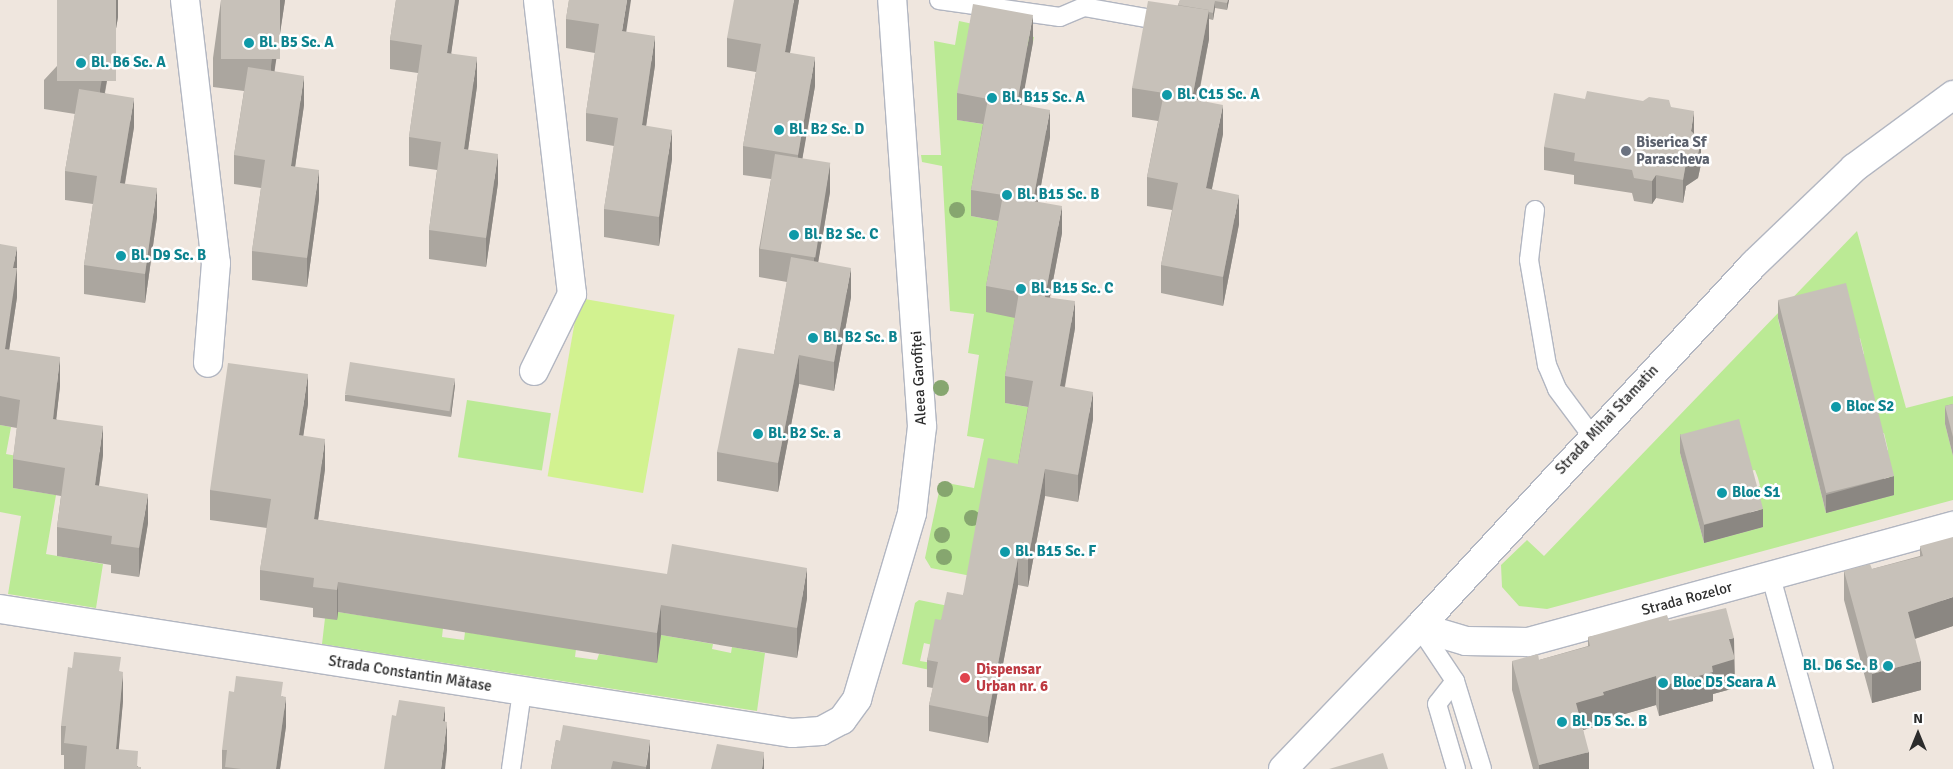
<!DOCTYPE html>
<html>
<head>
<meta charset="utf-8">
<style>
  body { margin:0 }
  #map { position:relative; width:1953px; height:769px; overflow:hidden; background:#efe6de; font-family:Signika,sans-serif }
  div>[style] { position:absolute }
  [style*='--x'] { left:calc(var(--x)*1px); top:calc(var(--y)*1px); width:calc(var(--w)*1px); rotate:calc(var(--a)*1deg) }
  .green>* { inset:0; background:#bbea95; transform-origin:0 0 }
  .pitch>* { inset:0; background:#d2f290; transform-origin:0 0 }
  .roads { filter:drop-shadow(1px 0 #b2b6c1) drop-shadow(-1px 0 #b2b6c1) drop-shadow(0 1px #b2b6c1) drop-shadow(0 -1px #b2b6c1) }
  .lane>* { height:18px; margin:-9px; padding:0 9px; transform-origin:9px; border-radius:9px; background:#fff }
  .street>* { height:28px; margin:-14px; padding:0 14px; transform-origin:14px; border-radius:14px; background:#fff }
  .trees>* { width:16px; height:16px; margin:-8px; border-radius:50%; background:#86a66f }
  .wall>* { inset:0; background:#aba69f }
  .shaded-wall>* { inset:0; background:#8b8782 }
  .building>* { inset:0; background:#c7c1b9; transform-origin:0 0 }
  .dots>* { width:14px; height:14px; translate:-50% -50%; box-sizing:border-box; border:2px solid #fff; border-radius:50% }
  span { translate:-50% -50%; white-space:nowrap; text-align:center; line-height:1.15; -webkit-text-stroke:5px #fff; paint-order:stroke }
  .culture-label { font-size:15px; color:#0d838f; font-weight:700 }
  .left { translate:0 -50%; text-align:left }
  .right { translate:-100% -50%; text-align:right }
  .worship-label { font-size:15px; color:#5b616d; font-weight:700 }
  .street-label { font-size:15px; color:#2c2c2c }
  .health-label { font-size:15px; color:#be3a42; font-weight:700 }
  .north { position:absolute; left:1893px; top:709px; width:50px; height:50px; -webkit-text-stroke:4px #fff; paint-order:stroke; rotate:0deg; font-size:14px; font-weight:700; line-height:20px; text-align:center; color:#2c2c2c }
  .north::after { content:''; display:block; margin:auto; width:18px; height:22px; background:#2c2c2c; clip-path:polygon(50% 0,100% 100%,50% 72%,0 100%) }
</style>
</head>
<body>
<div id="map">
  <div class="green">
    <div style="clip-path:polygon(959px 21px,1034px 37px,1033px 42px,958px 120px,988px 125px,971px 216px,1003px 222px,1019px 318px,1005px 403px,1033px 408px,1018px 491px,971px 576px,931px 568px,925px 558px,941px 482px,974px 488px,984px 439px,967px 436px,979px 355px,968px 353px,974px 314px,950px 311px,942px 166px,922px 162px,921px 155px,941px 155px,934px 41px,955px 45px)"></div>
    <div style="clip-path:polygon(evenodd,1857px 231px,1906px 408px,1953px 396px,1953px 422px,1945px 424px,1953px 456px,1953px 500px,1547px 609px,1519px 606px,1502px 587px,1501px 565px,1527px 540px,1544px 556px,1857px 231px,1846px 301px,1856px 339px,1860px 338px,1864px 354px,1859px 356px,1879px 434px,1884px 433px,1888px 450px,1883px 452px,1893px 495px,1826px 513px,1778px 319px,1846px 301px,1857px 231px,1739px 437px,1748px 471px,1755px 470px,1758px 478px,1760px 486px,1753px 488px,1763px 527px,1704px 543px,1680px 453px,1739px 437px)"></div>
    <div style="left:467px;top:400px;width:85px;height:58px;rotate:9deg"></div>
    <div style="clip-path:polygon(0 425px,11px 427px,6px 454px,17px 456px,13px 488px,56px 495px,46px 554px,103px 564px,96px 608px,8px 594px,21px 516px,0 512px)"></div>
    <div style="clip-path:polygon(919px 600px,968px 610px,941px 647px,924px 643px,920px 661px,932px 663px,930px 670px,902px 664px,915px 603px)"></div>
    <div style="clip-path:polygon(338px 612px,443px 628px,442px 637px,464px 640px,465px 632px,576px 649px,575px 657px,597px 660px,599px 654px,657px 662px,661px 635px,713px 644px,712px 649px,731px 653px,732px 647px,765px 653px,757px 711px,322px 644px,325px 618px)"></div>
  </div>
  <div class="pitch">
    <div style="left:579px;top:298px;width:97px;height:181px;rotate:10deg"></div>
  </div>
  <div class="roads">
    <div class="lane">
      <div style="--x:939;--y:0;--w:122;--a:8"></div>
      <div style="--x:1060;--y:17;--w:26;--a:-23"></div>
      <div style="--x:1084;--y:7;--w:85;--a:10.1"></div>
      <div style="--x:1535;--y:210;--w:50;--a:96.8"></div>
      <div style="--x:1529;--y:260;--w:107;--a:80.3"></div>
      <div style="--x:1547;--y:365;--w:26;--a:67"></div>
      <div style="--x:1557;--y:389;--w:59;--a:53.3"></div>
      <div style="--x:1771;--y:577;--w:199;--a:74.6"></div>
      <div style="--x:1419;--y:627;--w:65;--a:56.3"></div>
      <div style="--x:1455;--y:681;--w:92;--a:72.9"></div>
      <div style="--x:1455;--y:681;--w:29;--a:128"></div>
      <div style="--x:1437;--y:704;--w:68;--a:73.7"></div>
      <div style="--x:511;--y:769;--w:78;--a:-81.9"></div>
    </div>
    <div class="street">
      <div style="--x:185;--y:0;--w:265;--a:83.3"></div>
      <div style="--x:216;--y:263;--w:100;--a:94.6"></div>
      <div style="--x:534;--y:371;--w:86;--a:-63.7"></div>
      <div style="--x:572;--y:294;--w:296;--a:-96.6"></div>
      <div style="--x:0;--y:609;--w:802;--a:8.9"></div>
      <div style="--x:792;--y:733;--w:29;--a:-4"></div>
      <div style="--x:821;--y:731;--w:24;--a:-28"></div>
      <div style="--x:842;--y:720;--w:26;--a:-54"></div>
      <div style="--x:857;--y:699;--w:194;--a:-73.5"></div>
      <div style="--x:912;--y:513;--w:88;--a:-83.4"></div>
      <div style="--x:922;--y:426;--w:427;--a:-94"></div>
      <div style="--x:1419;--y:627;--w:49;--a:16.6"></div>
      <div style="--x:1466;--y:641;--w:62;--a:0.9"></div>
      <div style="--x:1528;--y:642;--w:441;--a:-15.3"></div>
      <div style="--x:1283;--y:769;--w:197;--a:-46.2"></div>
      <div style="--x:1419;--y:627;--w:494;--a:-47.3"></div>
      <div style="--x:1754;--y:264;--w:139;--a:-43.8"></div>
      <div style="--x:1854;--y:168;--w:123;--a:-36.4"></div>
    </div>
  </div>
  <div class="trees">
    <div style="left:957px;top:210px"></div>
    <div style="left:941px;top:388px"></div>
    <div style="left:945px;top:489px"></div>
    <div style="left:972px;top:518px"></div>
    <div style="left:942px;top:535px"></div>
    <div style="left:944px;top:557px"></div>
  </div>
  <div class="wall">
    <div style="clip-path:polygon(118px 0,118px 17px,105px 93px,134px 127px,125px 184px,157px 217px,145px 303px,84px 294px,84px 265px,93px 204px,65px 200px,65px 171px,75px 114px,44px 109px,44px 80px)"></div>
    <div style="clip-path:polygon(221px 0,285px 0,274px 71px,304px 105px,295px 167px,319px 199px,307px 287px,252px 280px,252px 251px,261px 188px,234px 184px,234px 155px,244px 91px,213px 87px,213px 58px)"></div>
    <div style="clip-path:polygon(396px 0,459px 0,451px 53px,477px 86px,468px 150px,498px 183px,486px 267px,429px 259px,429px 230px,437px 170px,409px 166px,409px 137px,418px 73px,390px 69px,390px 40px)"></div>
    <div style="clip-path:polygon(569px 0,626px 32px,655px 65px,646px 126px,672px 159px,659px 246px,604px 237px,604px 209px,614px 146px,586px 141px,586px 113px,595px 53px,566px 48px,566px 19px)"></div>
    <div style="clip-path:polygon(799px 0,790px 53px,815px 86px,802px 159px,830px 192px,818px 262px,851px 297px,834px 391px,799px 384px,778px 492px,717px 481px,717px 452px,774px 354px,787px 282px,759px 277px,759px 249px,771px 179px,743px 175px,743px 146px,756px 72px,727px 67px,727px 38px)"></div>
    <div style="clip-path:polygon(1180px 0,1229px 0,1227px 10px,1215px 8px,1213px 20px,1209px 19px,1209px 39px,1198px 100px,1223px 134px,1212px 189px,1239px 224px,1223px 306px,1161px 293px,1161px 265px,1172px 210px,1147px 206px,1147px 177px,1158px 121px,1132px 117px,1132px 88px,1178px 5px)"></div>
    <div style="clip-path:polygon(1033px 42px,1021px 105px,1050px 137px,1038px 202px,1062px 233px,1050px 297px,1075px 328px,1065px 387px,1093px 419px,1078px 502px,1045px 496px,1028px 587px,1018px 585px,988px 743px,929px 731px,929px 705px,933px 688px,927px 687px,927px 660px,941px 620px,963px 595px,1018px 464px,1028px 407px,1005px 403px,1005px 376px,1015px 318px,986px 312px,986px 286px,998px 221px,971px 216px,971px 190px,983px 124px,957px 120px,957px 93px)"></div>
    <div style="clip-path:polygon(1585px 99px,1671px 107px,1694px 134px,1701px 164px,1698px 178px,1686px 186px,1683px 203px,1656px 198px,1652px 204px,1634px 201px,1632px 193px,1574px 184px,1574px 175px,1544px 170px,1544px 147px)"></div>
    <div style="clip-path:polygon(0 244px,17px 268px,17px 297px,9px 350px,60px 386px,56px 419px,103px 455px,99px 486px,148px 523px,139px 577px,111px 573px,111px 565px,57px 556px,57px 527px,61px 496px,13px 488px,13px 459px,17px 428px,0 425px)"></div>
    <div style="clip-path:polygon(1778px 300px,1894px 495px,1826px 513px,1778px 318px)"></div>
    <div style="clip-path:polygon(455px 385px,451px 417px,345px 401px,345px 395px)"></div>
    <div style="clip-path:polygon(308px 404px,303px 436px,325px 469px,318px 520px,807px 598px,797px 658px,661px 635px,657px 663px,338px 612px,337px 620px,313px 617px,313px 608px,260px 600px,260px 570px,267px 528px,210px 520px,210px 490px)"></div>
    <div style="clip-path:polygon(1953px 404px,1953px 456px,1945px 424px,1945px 406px)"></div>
    <div style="clip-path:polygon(1680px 434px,1763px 527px,1704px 543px,1680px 453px)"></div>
    <div style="clip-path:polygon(1920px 546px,1953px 626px,1915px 639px,1921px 690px,1872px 703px,1844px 600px,1844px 571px,1872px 569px,1920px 556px)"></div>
    <div style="clip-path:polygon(1669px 621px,1734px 657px,1735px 688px,1713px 694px,1713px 701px,1659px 716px,1656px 705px,1604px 720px,1604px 724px,1583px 730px,1589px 769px,1533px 769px,1512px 690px,1512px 661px,1539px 660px,1588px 646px,1588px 637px)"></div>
    <div style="clip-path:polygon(121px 672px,123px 701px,118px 750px,141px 769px,64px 769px,64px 755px,61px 755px,61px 726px)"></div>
    <div style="clip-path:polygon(283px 696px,286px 726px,280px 769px,222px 769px,222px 750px)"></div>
    <div style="clip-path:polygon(556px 740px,650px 766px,650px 769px,551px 769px)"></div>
  </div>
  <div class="shaded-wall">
    <div style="clip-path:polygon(116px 0,118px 0,118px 17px,100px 119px,100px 90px)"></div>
    <div style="clip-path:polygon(280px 0,285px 0,271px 95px,271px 66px)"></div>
    <div style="clip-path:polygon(455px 0,459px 0,447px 82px,447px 53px)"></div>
    <div style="clip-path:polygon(627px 0,631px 0,622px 60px,622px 31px)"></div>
    <div style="clip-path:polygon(794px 0,799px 0,785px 81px,785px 52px)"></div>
    <div style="clip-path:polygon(1228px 0,1229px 0,1227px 10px,1227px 3px)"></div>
    <div style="clip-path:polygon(1215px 1px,1215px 8px,1213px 20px,1213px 13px)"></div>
    <div style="clip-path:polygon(1209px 10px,1209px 39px,1192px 128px,1192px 99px)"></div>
    <div style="clip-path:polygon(1033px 15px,1033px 42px,1017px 131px,1017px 104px)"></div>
    <div style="clip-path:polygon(655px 36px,655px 65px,642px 154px,642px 125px)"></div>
    <div style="clip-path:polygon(477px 57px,477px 86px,464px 178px,464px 149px)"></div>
    <div style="clip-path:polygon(815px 57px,815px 86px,798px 184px,798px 155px)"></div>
    <div style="clip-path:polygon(304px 76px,304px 105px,291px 195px,291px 166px)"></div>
    <div style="clip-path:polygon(134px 98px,134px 127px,120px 212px,120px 183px)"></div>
    <div style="clip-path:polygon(1223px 105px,1223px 134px,1206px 217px,1206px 188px)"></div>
    <div style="clip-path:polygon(1050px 110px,1050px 137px,1033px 228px,1033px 201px)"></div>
    <div style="clip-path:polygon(1694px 111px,1694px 134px,1691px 131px)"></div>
    <div style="clip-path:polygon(672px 130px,672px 159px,659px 246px,659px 217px)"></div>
    <div style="clip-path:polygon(1701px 141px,1701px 164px,1698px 178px,1686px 186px,1683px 203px,1683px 180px,1686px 163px)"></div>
    <div style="clip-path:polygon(498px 154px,498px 183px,486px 267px,486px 238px)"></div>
    <div style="clip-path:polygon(830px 163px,830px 192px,814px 287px,814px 258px)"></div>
    <div style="clip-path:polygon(319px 170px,319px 199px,307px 287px,307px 258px)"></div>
    <div style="clip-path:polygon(1656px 175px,1656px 198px,1652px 204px,1652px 181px)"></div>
    <div style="clip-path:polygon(157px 188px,157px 217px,145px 303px,145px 274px)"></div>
    <div style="clip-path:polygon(1239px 195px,1239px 224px,1223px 306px,1223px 277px)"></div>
    <div style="clip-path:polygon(1062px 206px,1062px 233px,1045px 323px,1045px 297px)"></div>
    <div style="clip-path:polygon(17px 247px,17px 297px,5px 378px,5px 349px,13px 268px)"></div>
    <div style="clip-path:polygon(851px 268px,851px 297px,834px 391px,834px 362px)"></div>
    <div style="clip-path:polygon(1075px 301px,1075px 328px,1060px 412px,1060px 386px)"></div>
    <div style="clip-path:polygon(799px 355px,799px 384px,778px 492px,778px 463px)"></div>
    <div style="clip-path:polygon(60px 357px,60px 386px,53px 448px,53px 419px)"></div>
    <div style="clip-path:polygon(308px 374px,308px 404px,299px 465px,299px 435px)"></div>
    <div style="clip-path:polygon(455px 378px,455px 385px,451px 417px,451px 410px)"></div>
    <div style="clip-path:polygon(1093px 392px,1093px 419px,1078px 502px,1078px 475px)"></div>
    <div style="clip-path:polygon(103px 426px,103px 455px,95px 514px,95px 485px)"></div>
    <div style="clip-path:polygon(325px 439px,325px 469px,314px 549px,314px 519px)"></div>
    <div style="clip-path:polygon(1045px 469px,1045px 496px,1028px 587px,1028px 560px)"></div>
    <div style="clip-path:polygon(1894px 476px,1894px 495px,1826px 513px,1826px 495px)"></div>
    <div style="clip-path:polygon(148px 494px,148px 523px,139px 577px,139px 548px)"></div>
    <div style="clip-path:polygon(1763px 509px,1763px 527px,1704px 543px,1704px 525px)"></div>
    <div style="clip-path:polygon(1018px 558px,1018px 585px,988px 743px,988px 717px)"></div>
    <div style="clip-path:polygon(807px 568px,807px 598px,797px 658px,797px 628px)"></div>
    <div style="clip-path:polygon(338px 582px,338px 612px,337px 620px,337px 590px)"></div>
    <div style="clip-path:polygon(1953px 597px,1953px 626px,1908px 641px,1908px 612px)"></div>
    <div style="clip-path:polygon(661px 605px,661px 635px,657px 663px,657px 633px)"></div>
    <div style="clip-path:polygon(1734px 638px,1735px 688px,1713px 694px,1713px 701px,1659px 716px,1659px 687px,1712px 666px,1729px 639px)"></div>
    <div style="clip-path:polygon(1921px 661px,1921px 690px,1872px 703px,1872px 674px)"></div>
    <div style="clip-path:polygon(123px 672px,123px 701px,117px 769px,116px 749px)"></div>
    <div style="clip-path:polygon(1656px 676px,1656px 705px,1604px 720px,1604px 724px,1576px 732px,1576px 703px,1603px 692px)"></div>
    <div style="clip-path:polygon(286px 697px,286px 726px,280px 769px,276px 769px)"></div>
    <div style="clip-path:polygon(445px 707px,445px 736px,443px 721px)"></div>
    <div style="clip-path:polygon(447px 722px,447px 750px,445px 769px,441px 769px)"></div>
    <div style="clip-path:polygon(650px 740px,650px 769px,646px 769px)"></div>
    <div style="clip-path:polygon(764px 752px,764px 769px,762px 769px)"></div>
    <div style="clip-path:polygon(1589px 752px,1589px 769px,1539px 769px,1539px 765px)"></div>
  </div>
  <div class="building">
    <div style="left:57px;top:0;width:59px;height:81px"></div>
    <div style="left:221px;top:0;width:59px;height:59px"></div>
    <div style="clip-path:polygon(396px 0,455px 0,447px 53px,477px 57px,464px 149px,498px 154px,486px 238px,429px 230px,441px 142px,409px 137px,422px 45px,390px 40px)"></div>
    <div style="clip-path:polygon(569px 0,627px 0,622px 31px,655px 36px,642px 125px,672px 130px,659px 217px,604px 209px,618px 118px,586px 113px,599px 24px,566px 19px)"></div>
    <div style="clip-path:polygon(734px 0,794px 0,785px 52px,815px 57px,798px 155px,743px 146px,761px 44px,727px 38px)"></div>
    <div style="clip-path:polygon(1180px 0,1228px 0,1227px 3px,1215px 1px,1213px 13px,1209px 12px,1209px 10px,1178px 5px)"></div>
    <div style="clip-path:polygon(1148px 1px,1209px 10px,1192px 99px,1223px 105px,1206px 188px,1239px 195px,1223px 277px,1161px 265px,1178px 183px,1147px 177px,1164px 93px,1132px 88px)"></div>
    <div style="clip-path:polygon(973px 4px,1033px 15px,1017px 104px,1050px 110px,1033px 201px,1062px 206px,1045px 297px,1075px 301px,1060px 386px,1093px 392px,1078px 475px,1045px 469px,1028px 560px,1018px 558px,988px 717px,929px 705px,938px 662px,927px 660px,935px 619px,941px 620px,947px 592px,963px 595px,988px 458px,1018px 464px,1033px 381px,1005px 376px,1019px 292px,986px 286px,1003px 195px,971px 190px,988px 99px,957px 93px)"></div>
    <div style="clip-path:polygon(248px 67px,304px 76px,291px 166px,319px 170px,307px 258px,252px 251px,265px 160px,234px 155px)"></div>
    <div style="clip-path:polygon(79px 89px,134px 98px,120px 183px,157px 188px,145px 274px,84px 265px,97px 176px,65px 171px)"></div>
    <div style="clip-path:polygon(1587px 91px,1643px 101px,1649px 97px,1669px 100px,1671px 107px,1694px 111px,1691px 131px,1701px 141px,1698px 155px,1686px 163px,1683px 180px,1656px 175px,1652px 181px,1634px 178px,1632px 170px,1574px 161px,1575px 153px,1544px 147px,1554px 93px,1585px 99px)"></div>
    <div style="left:775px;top:154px;width:56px;height:96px;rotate:9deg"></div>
    <div style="clip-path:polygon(0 244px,17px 247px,13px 268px,17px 268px,5px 349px,60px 357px,53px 419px,103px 426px,95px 485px,148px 494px,139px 548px,111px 544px,112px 536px,57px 527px,65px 468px,13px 459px,20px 400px,0 396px)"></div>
    <div style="clip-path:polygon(791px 257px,851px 268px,834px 362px,799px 355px,778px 463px,717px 452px,738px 348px,774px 354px)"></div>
    <div style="left:1846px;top:283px;width:199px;height:70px;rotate:76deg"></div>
    <div style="left:350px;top:362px;width:106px;height:33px;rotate:9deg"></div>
    <div style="clip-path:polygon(228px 363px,308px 374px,299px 435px,325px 439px,314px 519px,667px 574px,672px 544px,807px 568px,797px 628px,661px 605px,657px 633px,338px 582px,337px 590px,313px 587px,314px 578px,260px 570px,271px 499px,210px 490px)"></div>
    <div style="clip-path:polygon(1953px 404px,1953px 437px,1945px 406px)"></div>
    <div style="left:1739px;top:419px;width:93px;height:61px;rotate:75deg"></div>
    <div style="clip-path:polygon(1953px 537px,1953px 597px,1908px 612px,1921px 661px,1872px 674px,1844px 571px,1870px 564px,1872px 569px,1923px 556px,1920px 546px)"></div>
    <div style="clip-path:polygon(1726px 608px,1734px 638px,1729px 639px,1735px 659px,1712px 666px,1713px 672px,1659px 687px,1656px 676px,1603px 692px,1604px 695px,1576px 703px,1589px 752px,1539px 765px,1512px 661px,1538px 654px,1539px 660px,1590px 646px,1588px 637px,1667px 615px,1669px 621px)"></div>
    <div style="clip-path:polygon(74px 652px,121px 657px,119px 671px,123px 672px,116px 749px,138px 751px,137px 767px,141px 767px,141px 769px,85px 769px,87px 746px,64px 743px,66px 726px,61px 726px,68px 667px,72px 668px)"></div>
    <div style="clip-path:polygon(236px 676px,283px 682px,281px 696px,286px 697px,276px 769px,241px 769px,225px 767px,227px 750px,222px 750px,229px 691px,234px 692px)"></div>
    <div style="clip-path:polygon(399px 700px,445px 707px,443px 721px,447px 722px,441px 769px,384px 769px,392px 715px,396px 716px)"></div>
    <div style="clip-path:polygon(563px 725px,650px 740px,646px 767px,613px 761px,611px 769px,551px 769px,556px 740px,560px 741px)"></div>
    <div style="clip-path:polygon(717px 744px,764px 752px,762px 769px,711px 769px)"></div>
    <div style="clip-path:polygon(1383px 753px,1388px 769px,1329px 769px)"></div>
  </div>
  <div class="dots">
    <div style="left:249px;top:43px;background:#0f9aa8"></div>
    <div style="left:81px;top:63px;background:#0f9aa8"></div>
    <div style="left:1167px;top:95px;background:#0f9aa8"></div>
    <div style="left:992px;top:98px;background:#0f9aa8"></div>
    <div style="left:779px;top:130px;background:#0f9aa8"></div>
    <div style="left:1626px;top:151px;background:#6b7280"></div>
    <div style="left:1007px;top:195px;background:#0f9aa8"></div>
    <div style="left:794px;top:235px;background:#0f9aa8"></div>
    <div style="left:121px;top:256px;background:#0f9aa8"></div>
    <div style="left:1021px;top:289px;background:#0f9aa8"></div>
    <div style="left:813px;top:338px;background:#0f9aa8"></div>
    <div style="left:1836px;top:407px;background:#0f9aa8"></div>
    <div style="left:758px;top:434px;background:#0f9aa8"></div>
    <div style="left:1722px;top:493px;background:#0f9aa8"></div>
    <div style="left:1005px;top:552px;background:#0f9aa8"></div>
    <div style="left:1888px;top:666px;background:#0f9aa8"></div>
    <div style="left:965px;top:678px;background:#e0444e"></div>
    <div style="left:1663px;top:683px;background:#0f9aa8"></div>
    <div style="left:1562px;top:722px;background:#0f9aa8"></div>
  </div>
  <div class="culture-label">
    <span class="left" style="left:259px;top:43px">Bl. B5 Sc. A</span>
    <span class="left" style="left:91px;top:63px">Bl. B6 Sc. A</span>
    <span class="left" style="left:1177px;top:95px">Bl. C15 Sc. A</span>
    <span class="left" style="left:1002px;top:98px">Bl. B15 Sc. A</span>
    <span class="left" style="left:789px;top:130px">Bl. B2 Sc. D</span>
    <span class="left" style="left:1017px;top:195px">Bl. B15 Sc. B</span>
    <span class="left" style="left:804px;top:235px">Bl. B2 Sc. C</span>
    <span class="left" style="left:131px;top:256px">Bl. D9 Sc. B</span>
    <span class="left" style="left:1031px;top:289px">Bl. B15 Sc. C</span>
    <span class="left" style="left:823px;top:338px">Bl. B2 Sc. B</span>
    <span class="left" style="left:1846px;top:407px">Bloc S2</span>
    <span class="left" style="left:768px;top:434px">Bl. B2 Sc. a</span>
    <span class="left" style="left:1732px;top:493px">Bloc S1</span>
    <span class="left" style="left:1015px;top:552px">Bl. B15 Sc. F</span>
    <span class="right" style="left:1878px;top:666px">Bl. D6 Sc. B</span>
    <span class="left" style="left:1673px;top:683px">Bloc D5 Scara A</span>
    <span class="left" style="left:1572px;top:722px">Bl. D5 Sc. B</span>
  </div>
  <div class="worship-label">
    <span class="left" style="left:1636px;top:151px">Biserica Sf<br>Parascheva</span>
  </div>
  <div class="street-label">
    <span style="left:919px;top:378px;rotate:-93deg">Aleea Garofiței</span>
    <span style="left:1607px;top:420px;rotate:-47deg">Strada Mihai Stamatin</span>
    <span style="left:1687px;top:599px;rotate:-15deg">Strada Rozelor</span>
    <span style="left:410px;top:674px;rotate:9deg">Strada Constantin Mătase</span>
  </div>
  <div class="health-label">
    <span class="left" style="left:976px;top:678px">Dispensar<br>Urban nr. 6</span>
  </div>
  <div class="north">N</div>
</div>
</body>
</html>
